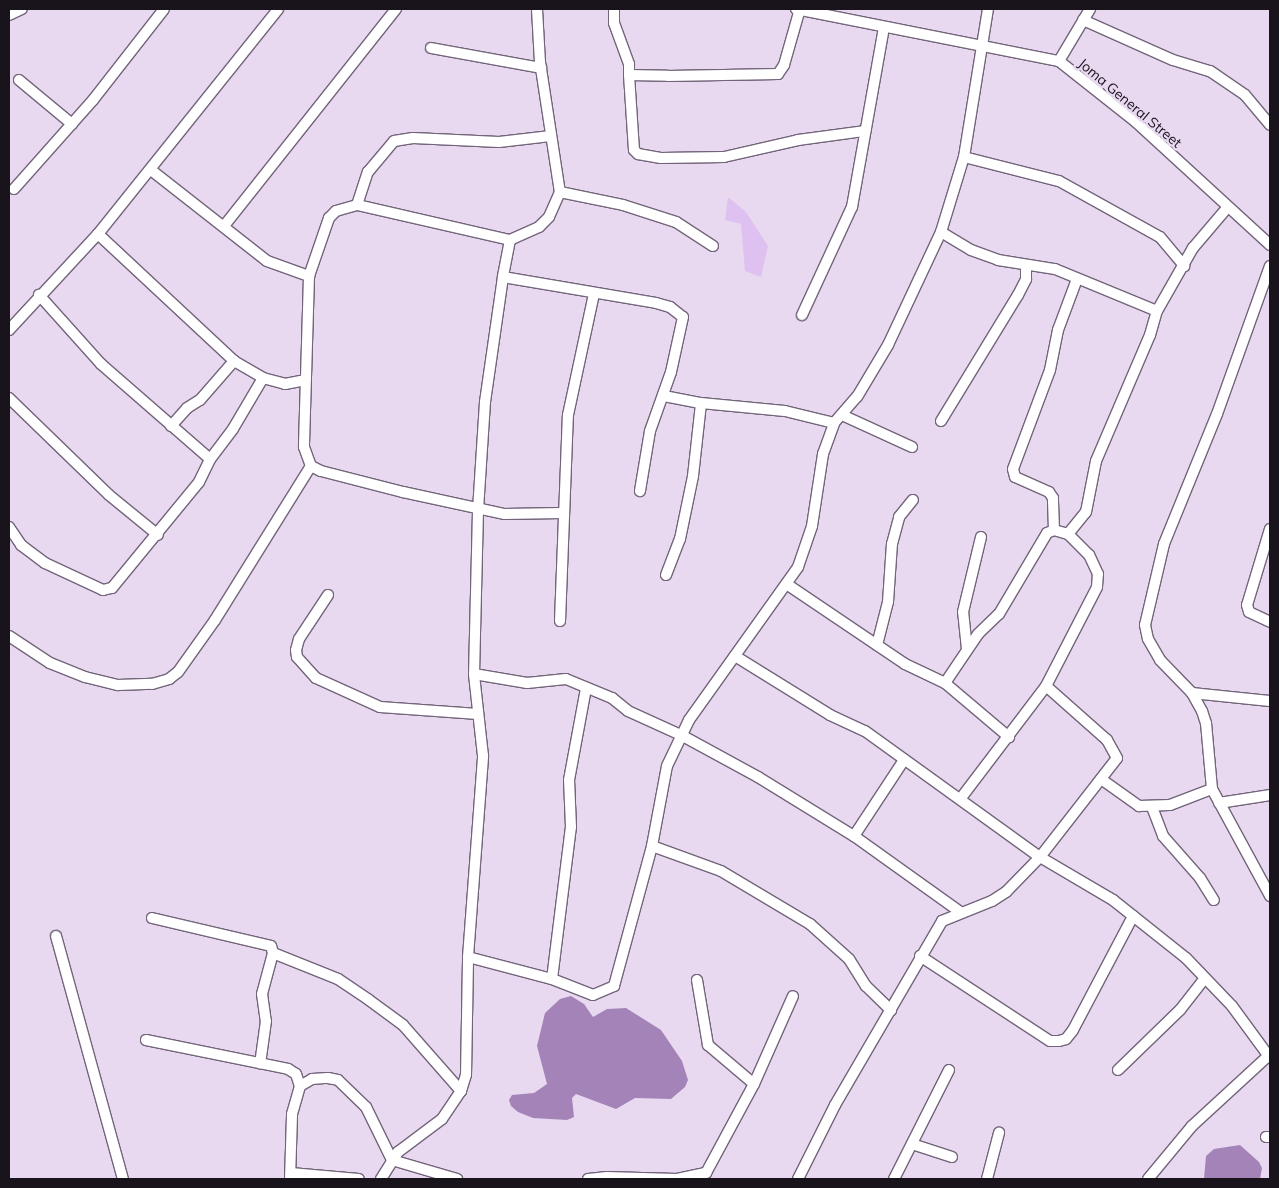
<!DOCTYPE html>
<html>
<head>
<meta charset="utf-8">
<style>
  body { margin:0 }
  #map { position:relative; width:1279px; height:1188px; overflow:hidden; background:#e8d9f1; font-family:Mulish,sans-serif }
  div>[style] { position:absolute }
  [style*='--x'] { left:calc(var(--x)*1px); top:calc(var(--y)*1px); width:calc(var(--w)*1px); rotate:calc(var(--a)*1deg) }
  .green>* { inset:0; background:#dec1f0 }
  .water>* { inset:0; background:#a483b8 }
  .roads { filter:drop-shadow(1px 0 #72657a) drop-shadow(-1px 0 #72657a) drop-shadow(0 1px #72657a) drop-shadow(0 -1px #72657a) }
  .minor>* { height:10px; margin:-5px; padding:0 5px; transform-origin:5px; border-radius:5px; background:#fff }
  span { translate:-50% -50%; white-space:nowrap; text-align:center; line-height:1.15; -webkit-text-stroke:5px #e8d9f1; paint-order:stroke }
  .street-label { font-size:14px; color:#19131c }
  .frame { position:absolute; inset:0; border:10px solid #19131c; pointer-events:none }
</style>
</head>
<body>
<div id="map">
  <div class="green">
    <div style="clip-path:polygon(728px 197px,746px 212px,768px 246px,761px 277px,745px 271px,741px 224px,725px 220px)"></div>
  </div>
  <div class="water">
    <div style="clip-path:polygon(571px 996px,584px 1004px,593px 1017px,607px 1009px,626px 1008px,661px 1030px,682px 1061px,688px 1080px,685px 1087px,671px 1099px,635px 1098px,616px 1109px,576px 1094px,572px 1098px,574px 1117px,567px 1120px,533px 1118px,518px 1112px,511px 1106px,509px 1100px,512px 1095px,534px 1093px,547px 1084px,537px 1046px,545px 1013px,560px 999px)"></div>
    <div style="clip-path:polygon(1240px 1145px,1259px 1162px,1262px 1168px,1260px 1179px,1204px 1179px,1206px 1156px,1214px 1149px)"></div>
  </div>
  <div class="roads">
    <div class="minor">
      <div style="--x:537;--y:9;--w:53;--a:86.8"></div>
      <div style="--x:540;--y:62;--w:132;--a:81.3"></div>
      <div style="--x:560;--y:192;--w:27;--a:114"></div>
      <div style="--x:549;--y:217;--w:14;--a:135"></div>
      <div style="--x:539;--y:227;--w:32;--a:156"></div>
      <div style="--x:510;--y:240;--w:38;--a:101"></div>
      <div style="--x:503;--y:277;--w:126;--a:98.2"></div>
      <div style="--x:485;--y:402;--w:109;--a:93.7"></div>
      <div style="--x:478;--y:511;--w:163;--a:91.4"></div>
      <div style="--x:474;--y:674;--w:54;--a:9.6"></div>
      <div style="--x:527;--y:683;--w:39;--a:-6"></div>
      <div style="--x:566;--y:679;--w:50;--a:22.4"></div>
      <div style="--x:612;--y:698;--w:21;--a:39"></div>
      <div style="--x:628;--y:711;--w:58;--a:24.4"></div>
      <div style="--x:681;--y:735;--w:88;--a:28.6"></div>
      <div style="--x:758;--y:777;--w:113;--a:31.6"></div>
      <div style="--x:854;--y:836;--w:130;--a:35.6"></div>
      <div style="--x:614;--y:9;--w:14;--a:90"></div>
      <div style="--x:614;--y:23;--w:44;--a:69.9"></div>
      <div style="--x:629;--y:64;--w:11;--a:90"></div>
      <div style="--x:629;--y:75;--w:39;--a:1"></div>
      <div style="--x:668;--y:76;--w:110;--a:-1"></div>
      <div style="--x:778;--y:74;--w:11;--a:-56"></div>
      <div style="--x:784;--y:65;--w:58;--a:-74.1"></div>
      <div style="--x:796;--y:9;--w:268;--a:11.2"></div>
      <div style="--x:1059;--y:61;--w:98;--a:38.4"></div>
      <div style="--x:1136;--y:122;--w:182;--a:42.5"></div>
      <div style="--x:9;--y:15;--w:14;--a:-25"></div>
      <div style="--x:1083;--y:20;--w:98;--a:24"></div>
      <div style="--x:1173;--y:60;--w:39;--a:17"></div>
      <div style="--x:1210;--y:71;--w:42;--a:34.4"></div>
      <div style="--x:1245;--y:95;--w:39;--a:50"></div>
      <div style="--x:431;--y:48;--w:112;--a:10.3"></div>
      <div style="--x:1059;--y:61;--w:61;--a:-59.2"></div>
      <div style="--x:629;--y:75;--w:75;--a:86.2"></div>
      <div style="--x:634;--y:150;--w:6;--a:45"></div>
      <div style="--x:638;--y:154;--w:23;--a:10"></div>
      <div style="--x:661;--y:158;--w:63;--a:-0.9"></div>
      <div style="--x:724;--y:157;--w:76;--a:-12.9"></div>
      <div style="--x:798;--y:140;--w:68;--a:-7.7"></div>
      <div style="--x:19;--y:80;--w:69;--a:39.7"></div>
      <div style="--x:964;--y:157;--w:98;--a:14.2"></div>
      <div style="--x:1059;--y:181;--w:115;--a:29"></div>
      <div style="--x:1160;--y:237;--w:38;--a:50"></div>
      <div style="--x:151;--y:170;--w:147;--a:38.1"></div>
      <div style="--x:267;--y:261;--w:45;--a:19.7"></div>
      <div style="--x:14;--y:189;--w:119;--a:-48.4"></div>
      <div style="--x:93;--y:100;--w:115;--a:-52"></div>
      <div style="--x:560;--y:192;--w:64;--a:11.7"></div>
      <div style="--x:623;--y:205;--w:56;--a:17.8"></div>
      <div style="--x:676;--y:222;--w:44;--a:33"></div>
      <div style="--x:357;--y:205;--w:35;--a:-72"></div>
      <div style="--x:368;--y:172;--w:40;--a:-50"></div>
      <div style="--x:394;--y:141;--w:19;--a:-9"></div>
      <div style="--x:413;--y:138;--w:86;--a:2.7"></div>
      <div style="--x:499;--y:142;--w:52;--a:-6.6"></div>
      <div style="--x:224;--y:226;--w:277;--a:-51.6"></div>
      <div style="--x:941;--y:232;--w:35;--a:31"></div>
      <div style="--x:971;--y:250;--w:29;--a:20"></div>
      <div style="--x:998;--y:260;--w:58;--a:9"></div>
      <div style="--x:1055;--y:269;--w:110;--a:22.4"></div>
      <div style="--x:98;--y:234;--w:186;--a:43"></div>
      <div style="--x:234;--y:361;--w:34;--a:30"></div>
      <div style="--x:263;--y:378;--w:59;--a:120.5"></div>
      <div style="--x:233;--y:429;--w:38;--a:127"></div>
      <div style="--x:510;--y:240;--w:157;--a:-167.1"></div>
      <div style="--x:357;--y:205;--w:22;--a:164"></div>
      <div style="--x:336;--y:211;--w:10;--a:135"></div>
      <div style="--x:329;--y:218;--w:61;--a:109"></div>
      <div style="--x:309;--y:276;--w:171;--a:91.7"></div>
      <div style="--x:304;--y:447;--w:20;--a:70"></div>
      <div style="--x:311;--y:466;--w:11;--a:27"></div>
      <div style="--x:321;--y:471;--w:85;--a:14.4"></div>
      <div style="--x:403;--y:492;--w:103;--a:12.3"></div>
      <div style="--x:504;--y:514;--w:58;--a:-1"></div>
      <div style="--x:1270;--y:266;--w:157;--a:109.7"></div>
      <div style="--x:1217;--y:414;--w:140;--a:112.2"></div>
      <div style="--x:1164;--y:544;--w:83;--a:103.2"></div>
      <div style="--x:1145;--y:625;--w:14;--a:78"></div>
      <div style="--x:1148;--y:639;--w:24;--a:60"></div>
      <div style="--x:1160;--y:660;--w:46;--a:45.9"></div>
      <div style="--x:1192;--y:693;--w:21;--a:61"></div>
      <div style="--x:1202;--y:711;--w:13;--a:72"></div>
      <div style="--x:1206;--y:723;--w:66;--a:84.8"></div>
      <div style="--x:1212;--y:789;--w:122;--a:61.5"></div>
      <div style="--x:503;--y:277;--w:155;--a:9.6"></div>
      <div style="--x:656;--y:303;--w:15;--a:16"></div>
      <div style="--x:670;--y:307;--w:16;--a:38"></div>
      <div style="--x:683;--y:317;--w:56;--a:102.3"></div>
      <div style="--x:671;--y:372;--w:63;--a:109.6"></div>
      <div style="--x:650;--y:431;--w:61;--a:99.5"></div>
      <div style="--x:802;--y:315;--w:119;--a:-65.2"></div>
      <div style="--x:852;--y:207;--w:182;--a:-79.9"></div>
      <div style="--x:9;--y:330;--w:131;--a:-47.2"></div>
      <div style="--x:98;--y:234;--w:288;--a:-51.3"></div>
      <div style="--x:263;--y:378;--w:23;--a:15"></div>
      <div style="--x:285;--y:384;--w:21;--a:-11"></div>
      <div style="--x:664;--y:396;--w:38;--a:11"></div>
      <div style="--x:701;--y:403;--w:84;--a:5.4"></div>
      <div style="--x:785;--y:411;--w:50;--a:13.8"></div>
      <div style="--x:9;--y:398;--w:139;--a:44.1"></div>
      <div style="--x:109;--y:495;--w:63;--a:39.2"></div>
      <div style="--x:842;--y:415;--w:77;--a:24.6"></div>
      <div style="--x:941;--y:421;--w:148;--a:-58.6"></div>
      <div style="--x:1018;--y:295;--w:18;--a:-63"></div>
      <div style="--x:1026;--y:279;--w:13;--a:-90"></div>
      <div style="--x:171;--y:426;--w:24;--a:-48"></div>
      <div style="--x:187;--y:408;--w:15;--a:-32"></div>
      <div style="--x:200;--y:400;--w:52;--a:-48.9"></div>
      <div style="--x:9;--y:527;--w:22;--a:56"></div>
      <div style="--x:21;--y:545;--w:30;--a:37"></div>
      <div style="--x:45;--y:563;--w:64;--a:25"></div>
      <div style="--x:103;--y:590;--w:9;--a:-13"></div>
      <div style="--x:112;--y:588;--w:137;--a:-50.6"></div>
      <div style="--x:199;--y:482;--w:25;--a:-64"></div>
      <div style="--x:210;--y:459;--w:145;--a:-138.9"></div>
      <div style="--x:101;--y:364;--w:93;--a:-131.9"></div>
      <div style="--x:1270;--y:529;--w:79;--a:106.8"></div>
      <div style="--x:1247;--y:605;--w:7;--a:74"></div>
      <div style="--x:1249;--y:612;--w:23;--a:25"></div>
      <div style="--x:1054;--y:530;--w:32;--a:-92"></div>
      <div style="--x:1053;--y:498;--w:7;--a:-124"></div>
      <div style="--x:1049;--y:492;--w:37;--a:-156"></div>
      <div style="--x:1015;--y:477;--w:8;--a:-104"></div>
      <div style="--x:1013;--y:469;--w:106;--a:-69.5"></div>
      <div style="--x:1050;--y:370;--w:41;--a:-78.7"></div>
      <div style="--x:1058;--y:330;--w:54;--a:-69.6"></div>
      <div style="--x:666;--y:575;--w:39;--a:-69"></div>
      <div style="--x:680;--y:539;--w:64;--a:-78.3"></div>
      <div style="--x:693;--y:476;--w:73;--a:-83.7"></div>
      <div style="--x:788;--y:585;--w:141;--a:34"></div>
      <div style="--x:905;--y:664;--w:44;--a:25.4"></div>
      <div style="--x:945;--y:683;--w:84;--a:40.2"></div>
      <div style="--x:328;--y:595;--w:53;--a:123.4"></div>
      <div style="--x:299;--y:639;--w:11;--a:105"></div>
      <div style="--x:296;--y:650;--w:7;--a:82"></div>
      <div style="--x:297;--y:657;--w:28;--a:48"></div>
      <div style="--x:316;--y:678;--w:70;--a:24.4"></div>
      <div style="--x:380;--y:707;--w:98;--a:4.1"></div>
      <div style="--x:560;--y:621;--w:206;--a:-87.8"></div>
      <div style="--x:568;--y:415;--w:124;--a:-77.9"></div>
      <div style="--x:9;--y:636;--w:49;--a:33.4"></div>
      <div style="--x:50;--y:663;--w:38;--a:22"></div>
      <div style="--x:85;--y:677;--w:34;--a:14"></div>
      <div style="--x:118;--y:685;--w:34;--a:-2"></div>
      <div style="--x:152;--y:684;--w:18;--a:-16"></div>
      <div style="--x:169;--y:679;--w:11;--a:-38"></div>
      <div style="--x:178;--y:672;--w:64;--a:-54.6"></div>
      <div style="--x:215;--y:620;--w:181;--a:-58.1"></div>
      <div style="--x:877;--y:645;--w:44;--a:-75.7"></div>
      <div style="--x:888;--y:602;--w:58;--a:-86.1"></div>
      <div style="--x:892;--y:544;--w:28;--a:-75"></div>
      <div style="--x:899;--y:517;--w:22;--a:-51"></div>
      <div style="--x:967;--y:649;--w:37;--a:-96"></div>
      <div style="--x:963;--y:612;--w:77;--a:-76.5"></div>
      <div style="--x:735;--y:656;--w:112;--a:31.8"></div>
      <div style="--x:830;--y:715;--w:38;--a:25"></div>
      <div style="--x:865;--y:731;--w:216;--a:35.8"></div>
      <div style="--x:1040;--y:857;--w:85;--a:30.5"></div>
      <div style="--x:1113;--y:900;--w:93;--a:38.5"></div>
      <div style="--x:1186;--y:958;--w:66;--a:46.2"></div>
      <div style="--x:1232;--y:1006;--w:64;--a:53.8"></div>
      <div style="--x:945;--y:683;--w:59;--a:-56"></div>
      <div style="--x:978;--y:634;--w:29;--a:-44"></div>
      <div style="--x:999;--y:614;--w:94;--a:-59.3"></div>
      <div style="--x:1047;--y:533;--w:8;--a:-23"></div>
      <div style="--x:1054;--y:530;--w:15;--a:16"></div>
      <div style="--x:1068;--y:534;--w:28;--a:-51"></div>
      <div style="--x:1086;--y:512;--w:52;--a:-78.9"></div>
      <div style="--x:1096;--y:461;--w:137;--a:-66.8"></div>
      <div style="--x:1150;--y:335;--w:25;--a:-74"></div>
      <div style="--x:1157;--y:311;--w:73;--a:-60.3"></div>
      <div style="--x:1193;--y:248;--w:52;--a:-49.6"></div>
      <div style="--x:1192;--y:693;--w:78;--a:5.9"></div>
      <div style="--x:1101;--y:779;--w:47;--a:35.4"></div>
      <div style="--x:1139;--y:806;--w:31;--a:-2"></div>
      <div style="--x:1170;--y:805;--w:45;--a:-20.9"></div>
      <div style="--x:961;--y:798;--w:141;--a:-52.8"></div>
      <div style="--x:1046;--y:686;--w:111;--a:-62.7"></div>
      <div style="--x:1097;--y:587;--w:13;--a:-86"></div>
      <div style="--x:1098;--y:574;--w:21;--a:-115"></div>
      <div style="--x:1089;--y:555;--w:30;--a:-135"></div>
      <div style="--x:1219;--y:803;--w:52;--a:-8.9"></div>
      <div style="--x:1152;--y:807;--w:31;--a:69"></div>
      <div style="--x:1163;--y:836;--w:56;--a:48.6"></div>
      <div style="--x:1200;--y:878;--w:26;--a:58"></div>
      <div style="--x:854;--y:836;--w:91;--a:-56.7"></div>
      <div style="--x:652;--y:846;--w:73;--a:19.9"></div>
      <div style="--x:721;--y:871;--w:104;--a:30.8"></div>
      <div style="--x:810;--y:924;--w:52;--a:41.9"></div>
      <div style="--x:849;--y:959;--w:32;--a:58"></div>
      <div style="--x:866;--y:986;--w:35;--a:44"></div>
      <div style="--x:152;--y:918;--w:122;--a:13.2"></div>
      <div style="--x:271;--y:946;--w:7;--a:74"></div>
      <div style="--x:273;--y:953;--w:42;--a:105"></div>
      <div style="--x:262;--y:994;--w:27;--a:82"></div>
      <div style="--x:266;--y:1021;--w:43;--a:97.9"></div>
      <div style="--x:56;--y:936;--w:252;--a:74.6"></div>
      <div style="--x:273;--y:953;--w:70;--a:21.8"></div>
      <div style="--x:338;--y:979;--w:37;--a:34"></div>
      <div style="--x:369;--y:1000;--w:42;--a:36.3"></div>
      <div style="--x:403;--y:1025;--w:88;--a:48.7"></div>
      <div style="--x:920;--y:956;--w:155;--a:33.2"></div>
      <div style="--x:1050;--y:1041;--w:9;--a:0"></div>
      <div style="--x:1059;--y:1041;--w:7;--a:-16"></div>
      <div style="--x:1066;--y:1039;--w:11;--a:-52"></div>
      <div style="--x:1073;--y:1030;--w:129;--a:-62.2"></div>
      <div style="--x:468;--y:957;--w:87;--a:14.7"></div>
      <div style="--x:552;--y:979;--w:44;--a:21.3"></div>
      <div style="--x:593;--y:995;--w:23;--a:-23"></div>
      <div style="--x:614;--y:986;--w:145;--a:-74.8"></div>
      <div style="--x:652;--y:846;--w:81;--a:-79.4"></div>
      <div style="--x:667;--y:766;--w:51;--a:-64.4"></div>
      <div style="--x:689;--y:720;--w:188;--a:-54.5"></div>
      <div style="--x:798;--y:567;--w:43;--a:-71.1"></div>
      <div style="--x:812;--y:526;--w:73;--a:-81.3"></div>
      <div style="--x:823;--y:454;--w:33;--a:-70"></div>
      <div style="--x:834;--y:423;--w:35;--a:-49"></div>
      <div style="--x:857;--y:397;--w:61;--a:-59.2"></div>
      <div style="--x:888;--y:345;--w:125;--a:-64.9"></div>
      <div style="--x:941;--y:232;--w:78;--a:-73"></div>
      <div style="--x:964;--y:157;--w:150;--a:-80.8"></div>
      <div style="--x:552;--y:979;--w:153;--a:-82.9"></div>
      <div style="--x:571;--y:827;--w:47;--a:-92.4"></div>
      <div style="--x:569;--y:780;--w:94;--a:-79.5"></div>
      <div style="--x:697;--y:980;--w:66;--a:80.4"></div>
      <div style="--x:708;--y:1045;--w:60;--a:40.3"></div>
      <div style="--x:146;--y:1040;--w:145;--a:11.5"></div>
      <div style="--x:288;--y:1069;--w:9;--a:32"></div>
      <div style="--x:296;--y:1074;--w:13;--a:72"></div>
      <div style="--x:1118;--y:1070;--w:86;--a:-44.1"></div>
      <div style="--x:1180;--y:1010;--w:39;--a:-52"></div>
      <div style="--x:1266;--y:1137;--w:4;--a:0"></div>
      <div style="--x:912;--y:1144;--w:42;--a:18"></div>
      <div style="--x:291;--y:1173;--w:68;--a:5"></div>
      <div style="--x:290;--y:1179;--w:65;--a:-88.2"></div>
      <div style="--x:292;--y:1114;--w:29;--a:-74"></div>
      <div style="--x:300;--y:1086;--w:14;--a:-30"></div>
      <div style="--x:312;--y:1079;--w:16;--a:-4"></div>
      <div style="--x:328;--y:1078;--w:10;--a:11"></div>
      <div style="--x:338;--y:1080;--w:39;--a:44"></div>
      <div style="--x:366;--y:1107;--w:59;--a:63.9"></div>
      <div style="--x:392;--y:1160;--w:68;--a:16.3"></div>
      <div style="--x:381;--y:1179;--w:32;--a:-58"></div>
      <div style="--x:398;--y:1152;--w:55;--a:-36.9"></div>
      <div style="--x:442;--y:1119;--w:34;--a:-56"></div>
      <div style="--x:461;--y:1091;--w:17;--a:-73"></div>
      <div style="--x:466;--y:1075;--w:118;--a:-89"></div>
      <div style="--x:468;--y:957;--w:202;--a:-85.7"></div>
      <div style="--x:483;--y:756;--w:82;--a:-96.3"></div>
      <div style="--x:588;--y:1179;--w:19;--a:-6"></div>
      <div style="--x:607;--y:1177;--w:70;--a:1.6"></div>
      <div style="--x:677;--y:1179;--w:30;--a:-12"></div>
      <div style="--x:706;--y:1173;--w:101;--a:-61.7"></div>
      <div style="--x:754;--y:1084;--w:96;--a:-66.1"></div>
      <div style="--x:798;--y:1179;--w:83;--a:-63.4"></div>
      <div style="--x:835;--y:1105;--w:213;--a:-59.8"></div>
      <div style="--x:942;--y:921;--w:54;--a:-21.8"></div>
      <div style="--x:992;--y:901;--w:17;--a:-33"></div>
      <div style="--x:1006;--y:892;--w:49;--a:-45.8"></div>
      <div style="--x:1040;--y:857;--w:125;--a:-52.1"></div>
      <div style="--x:1117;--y:758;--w:21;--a:-119"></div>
      <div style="--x:1107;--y:740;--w:81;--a:-138.5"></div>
      <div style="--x:894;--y:1179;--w:122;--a:-63.2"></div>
      <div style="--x:987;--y:1179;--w:48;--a:-75.4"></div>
      <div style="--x:1148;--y:1179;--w:69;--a:-50.3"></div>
      <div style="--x:1192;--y:1126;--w:103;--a:-42.6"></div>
    </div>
  </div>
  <div class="street-label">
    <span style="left:1130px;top:103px;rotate:40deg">Joma General Street</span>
  </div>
  <div class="frame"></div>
</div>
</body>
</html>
